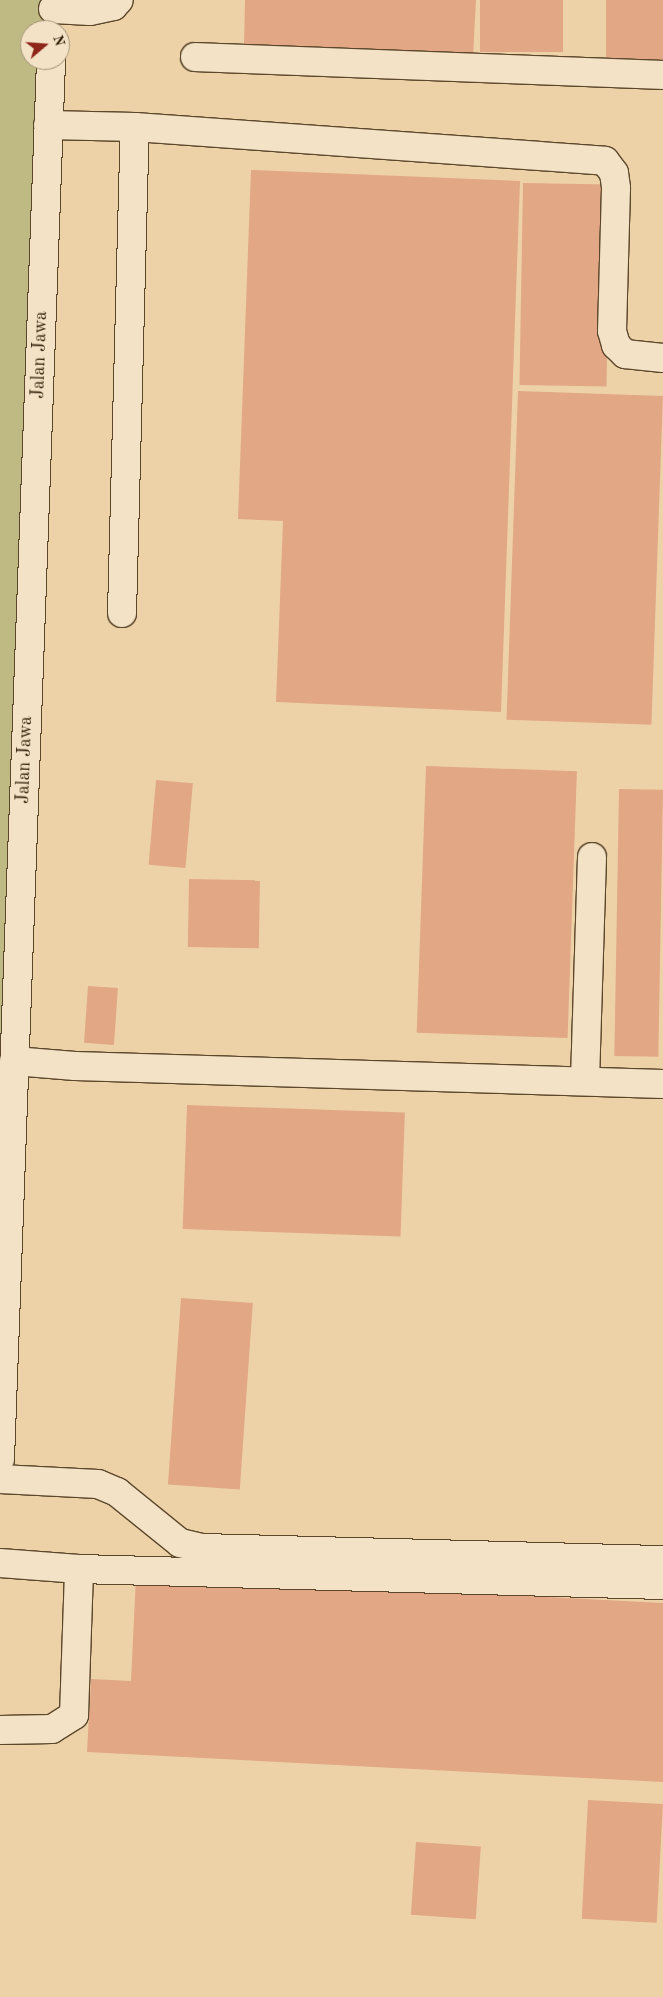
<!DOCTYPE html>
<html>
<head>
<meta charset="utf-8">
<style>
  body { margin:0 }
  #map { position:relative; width:663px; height:1997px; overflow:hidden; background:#edd2a8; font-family:"Old Standard TT",serif }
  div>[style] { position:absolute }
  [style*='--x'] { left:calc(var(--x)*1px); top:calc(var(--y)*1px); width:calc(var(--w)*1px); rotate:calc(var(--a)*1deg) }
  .green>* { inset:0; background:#bfba83 }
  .building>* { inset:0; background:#e2a785; transform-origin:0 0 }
  .roads { filter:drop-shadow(1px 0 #5c472b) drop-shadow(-1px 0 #5c472b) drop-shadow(0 1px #5c472b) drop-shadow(0 -1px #5c472b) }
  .minor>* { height:28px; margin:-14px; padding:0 14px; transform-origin:14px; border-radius:14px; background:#f3e2c6 }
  span { translate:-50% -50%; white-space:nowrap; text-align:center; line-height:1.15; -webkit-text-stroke:4px #f3e2c6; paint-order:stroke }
  .street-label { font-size:18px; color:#2b1901 }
  .north { position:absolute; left:20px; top:20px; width:50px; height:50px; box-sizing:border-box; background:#f3e2c6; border:1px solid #a39277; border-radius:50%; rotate:72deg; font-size:14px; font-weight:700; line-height:20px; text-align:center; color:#2b1901 }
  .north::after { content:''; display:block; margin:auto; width:18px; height:22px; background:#8f2418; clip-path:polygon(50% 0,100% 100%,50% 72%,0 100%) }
</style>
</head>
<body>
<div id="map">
  <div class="green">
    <div style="clip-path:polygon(0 0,53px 0,52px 30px,30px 30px,30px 60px,51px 60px,0 1459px)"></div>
  </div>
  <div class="building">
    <div style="clip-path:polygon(245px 0,476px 0,473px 57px,244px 47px)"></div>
    <div style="left:480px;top:0;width:83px;height:52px"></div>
    <div style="left:606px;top:0;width:57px;height:60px"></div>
    <div style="clip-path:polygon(251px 170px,520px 181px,501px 712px,276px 702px,283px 521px,238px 519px)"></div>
    <div style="left:523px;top:183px;width:87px;height:202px;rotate:1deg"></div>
    <div style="left:518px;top:391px;width:145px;height:329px;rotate:2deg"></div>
    <div style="left:426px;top:766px;width:151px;height:267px;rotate:2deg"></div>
    <div style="left:156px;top:780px;width:37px;height:85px;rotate:5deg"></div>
    <div style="left:619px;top:789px;width:44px;height:267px;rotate:1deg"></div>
    <div style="left:189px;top:879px;width:71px;height:68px;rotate:1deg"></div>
    <div style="left:88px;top:986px;width:30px;height:57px;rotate:4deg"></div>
    <div style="left:187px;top:1105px;width:218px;height:124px;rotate:2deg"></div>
    <div style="left:181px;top:1298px;width:72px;height:187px;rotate:4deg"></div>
    <div style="clip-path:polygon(136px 1576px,663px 1603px,663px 1782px,87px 1752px,91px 1679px,131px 1681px)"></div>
    <div style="left:588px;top:1800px;width:75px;height:119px;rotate:3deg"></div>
    <div style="left:416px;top:1842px;width:65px;height:73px;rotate:4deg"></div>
  </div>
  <div class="roads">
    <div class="minor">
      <div style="--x:53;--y:9;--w:37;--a:3"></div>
      <div style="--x:90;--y:11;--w:24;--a:-12"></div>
      <div style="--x:113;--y:6;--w:8;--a:-45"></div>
      <div style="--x:195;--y:57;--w:468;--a:2.2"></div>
      <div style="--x:48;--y:125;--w:87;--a:1.3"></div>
      <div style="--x:135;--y:127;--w:471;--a:4.1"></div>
      <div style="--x:605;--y:161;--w:15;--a:53"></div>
      <div style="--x:614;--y:173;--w:15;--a:82"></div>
      <div style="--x:616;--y:188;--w:143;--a:91.6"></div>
      <div style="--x:612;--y:331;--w:15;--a:74"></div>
      <div style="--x:616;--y:345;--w:13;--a:45"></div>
      <div style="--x:625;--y:354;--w:38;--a:6"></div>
      <div style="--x:122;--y:613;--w:486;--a:-88.5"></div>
      <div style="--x:14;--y:1061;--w:61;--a:4.7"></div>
      <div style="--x:75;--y:1066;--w:588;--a:1.75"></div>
      <div style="--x:585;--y:1080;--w:223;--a:-88.2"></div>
      <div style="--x:0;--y:1459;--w:1400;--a:-87.91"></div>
      <div style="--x:0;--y:1479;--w:98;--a:2.9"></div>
      <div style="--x:98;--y:1484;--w:21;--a:23"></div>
      <div style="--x:117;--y:1492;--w:81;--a:39"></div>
      <div style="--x:180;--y:1543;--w:22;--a:13"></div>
      <div style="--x:201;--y:1548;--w:462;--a:1.5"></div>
      <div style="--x:0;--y:1563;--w:79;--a:4.3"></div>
      <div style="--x:0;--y:1730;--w:52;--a:-1.1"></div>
      <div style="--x:52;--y:1729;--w:26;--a:-32"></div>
      <div style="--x:74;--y:1715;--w:146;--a:-88"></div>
      <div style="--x:79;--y:1569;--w:584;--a:1.57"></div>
    </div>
  </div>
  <div class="street-label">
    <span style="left:40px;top:355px;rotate:-88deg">Jalan Jawa</span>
    <span style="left:25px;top:760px;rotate:-88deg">Jalan Jawa</span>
  </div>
  <div class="north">N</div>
</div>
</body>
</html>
